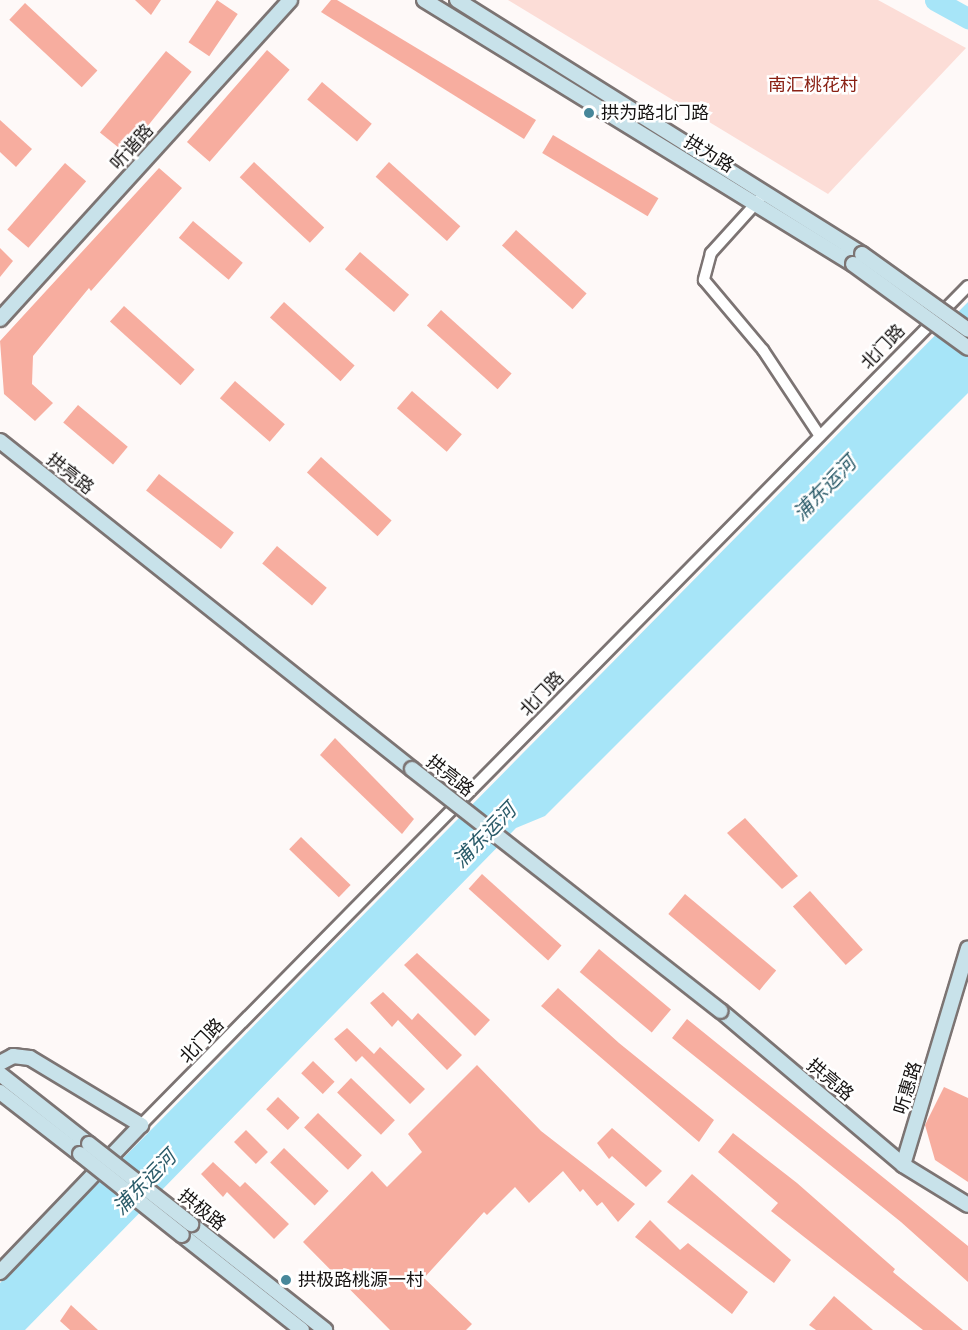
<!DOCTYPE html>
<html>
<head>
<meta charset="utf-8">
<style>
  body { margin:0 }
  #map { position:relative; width:968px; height:1330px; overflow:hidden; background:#fef9f8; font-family:"Titillium Web","Noto Sans SC",sans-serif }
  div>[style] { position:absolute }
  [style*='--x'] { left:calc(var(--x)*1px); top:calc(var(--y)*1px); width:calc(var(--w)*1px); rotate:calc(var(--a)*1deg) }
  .green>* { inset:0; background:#fcddd7 }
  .water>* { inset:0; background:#a7e5f8 }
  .river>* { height:21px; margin:-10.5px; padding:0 10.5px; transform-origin:10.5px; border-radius:10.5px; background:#a7e5f8 }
  .building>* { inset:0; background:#f7ad9f; transform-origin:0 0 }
  .roads { filter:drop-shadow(2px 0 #7c7473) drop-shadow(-2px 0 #7c7473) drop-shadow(0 2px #7c7473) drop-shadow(0 -2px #7c7473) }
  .street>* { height:10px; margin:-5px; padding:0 5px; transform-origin:5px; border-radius:5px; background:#fff }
  .secondary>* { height:14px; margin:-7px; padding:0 7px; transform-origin:7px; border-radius:7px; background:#c8e2ea }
  .bridges { filter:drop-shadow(2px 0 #7c7473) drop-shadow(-2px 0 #7c7473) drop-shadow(0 2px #7c7473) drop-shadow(0 -2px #7c7473) }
  .secondary-bridge>* { height:14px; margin:-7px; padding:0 7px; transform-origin:7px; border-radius:7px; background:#c8e2ea }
  .dots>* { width:16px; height:16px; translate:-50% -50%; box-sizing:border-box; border:3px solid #fff; border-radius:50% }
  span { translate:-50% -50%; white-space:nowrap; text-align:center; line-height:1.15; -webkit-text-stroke:5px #fff; paint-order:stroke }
  .park-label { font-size:18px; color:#8a2114 }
  .poi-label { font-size:18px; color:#151211 }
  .left { translate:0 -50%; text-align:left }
  .street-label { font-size:18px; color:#151211 }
  .water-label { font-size:20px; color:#2b5b69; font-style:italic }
</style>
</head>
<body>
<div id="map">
  <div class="green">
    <div style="clip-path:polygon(508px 0,878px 0,966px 48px,828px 194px)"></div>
  </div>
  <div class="water">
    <div style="clip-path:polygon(968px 302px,968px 393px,545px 816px,516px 828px,25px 1330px,0 1330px,0 1283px)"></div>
  </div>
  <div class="river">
    <div style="--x:935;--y:0;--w:38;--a:29"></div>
  </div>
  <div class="building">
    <div style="clip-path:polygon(135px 0,161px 0,151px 15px)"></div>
    <div style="left:217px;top:0;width:25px;height:51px;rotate:34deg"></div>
    <div style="clip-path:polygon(331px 0,337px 0,536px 120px,524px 139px,321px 12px)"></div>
    <div style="left:25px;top:3px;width:99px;height:23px;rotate:43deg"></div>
    <div style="left:267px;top:50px;width:30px;height:122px;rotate:41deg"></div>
    <div style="left:166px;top:51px;width:33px;height:105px;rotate:39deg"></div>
    <div style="left:322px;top:82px;width:65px;height:23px;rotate:40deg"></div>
    <div style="clip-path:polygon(0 120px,32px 149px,16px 167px,0 152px)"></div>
    <div style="left:553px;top:135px;width:123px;height:21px;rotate:31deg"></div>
    <div style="left:254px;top:162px;width:96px;height:21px;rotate:43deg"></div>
    <div style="left:389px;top:162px;width:96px;height:20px;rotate:42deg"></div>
    <div style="left:65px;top:163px;width:28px;height:88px;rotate:41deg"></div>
    <div style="clip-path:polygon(159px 168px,182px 188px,91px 291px,89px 288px,33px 356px,32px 384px,53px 403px,35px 421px,4px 394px,0 341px)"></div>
    <div style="left:193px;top:221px;width:65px;height:22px;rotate:40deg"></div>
    <div style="left:516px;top:230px;width:95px;height:21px;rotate:42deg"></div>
    <div style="clip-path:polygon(0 248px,13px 261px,0 277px)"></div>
    <div style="left:360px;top:252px;width:65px;height:23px;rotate:41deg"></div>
    <div style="left:284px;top:302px;width:95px;height:21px;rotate:42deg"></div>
    <div style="left:124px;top:306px;width:95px;height:21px;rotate:42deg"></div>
    <div style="left:441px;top:310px;width:95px;height:21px;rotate:42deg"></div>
    <div style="left:235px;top:381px;width:66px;height:23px;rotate:41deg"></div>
    <div style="left:412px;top:391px;width:66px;height:23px;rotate:41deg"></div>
    <div style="left:78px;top:405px;width:65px;height:23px;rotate:40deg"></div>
    <div style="left:321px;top:457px;width:95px;height:21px;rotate:42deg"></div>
    <div style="left:159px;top:474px;width:95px;height:21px;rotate:38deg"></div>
    <div style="left:277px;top:546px;width:65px;height:23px;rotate:40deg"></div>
    <div style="clip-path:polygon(335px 738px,414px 819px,402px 834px,320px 755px)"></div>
    <div style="clip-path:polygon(745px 818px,798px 876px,782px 889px,727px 833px)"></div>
    <div style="left:301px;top:837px;width:69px;height:17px;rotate:44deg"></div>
    <div style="left:482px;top:874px;width:107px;height:20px;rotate:42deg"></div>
    <div style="left:810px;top:891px;width:79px;height:23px;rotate:48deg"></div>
    <div style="left:685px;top:894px;width:119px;height:26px;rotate:40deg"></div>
    <div style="left:599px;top:949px;width:94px;height:30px;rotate:40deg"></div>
    <div style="clip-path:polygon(417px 953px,490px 1020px,475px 1036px,404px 965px)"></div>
    <div style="clip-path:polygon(558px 988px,619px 1043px,714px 1120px,699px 1142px,541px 1006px)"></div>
    <div style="clip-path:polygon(383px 992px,412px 1020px,418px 1013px,462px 1055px,447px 1070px,398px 1020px,392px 1027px,370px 1003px)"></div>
    <div style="clip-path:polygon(687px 1019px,968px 1246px,968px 1282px,901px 1222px,672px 1038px)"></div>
    <div style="clip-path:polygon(347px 1028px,374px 1054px,380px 1047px,425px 1089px,410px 1104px,362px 1056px,356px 1062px,334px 1039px)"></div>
    <div style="left:313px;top:1061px;width:30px;height:17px;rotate:44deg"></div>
    <div style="clip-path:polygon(477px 1065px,541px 1131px,635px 1204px,618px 1222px,602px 1202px,597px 1206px,583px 1189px,580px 1192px,563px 1171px,529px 1203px,515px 1187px,487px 1215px,484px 1212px,424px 1278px,472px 1324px,466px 1330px,390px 1330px,303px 1242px,372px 1171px,387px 1187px,422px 1152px,408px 1134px)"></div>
    <div style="left:351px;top:1078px;width:61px;height:20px;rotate:44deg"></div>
    <div style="clip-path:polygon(944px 1087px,968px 1098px,968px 1182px,935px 1160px,925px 1125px)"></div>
    <div style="left:278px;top:1097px;width:30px;height:17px;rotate:44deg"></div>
    <div style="left:318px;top:1113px;width:61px;height:20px;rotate:44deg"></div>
    <div style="clip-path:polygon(612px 1128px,662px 1171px,646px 1187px,612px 1156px,609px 1159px,597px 1143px)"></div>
    <div style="left:246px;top:1130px;width:31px;height:17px;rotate:45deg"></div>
    <div style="clip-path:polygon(733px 1133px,797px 1183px,895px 1269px,893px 1272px,963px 1330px,923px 1330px,771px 1211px,778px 1203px,718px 1152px)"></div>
    <div style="left:284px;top:1148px;width:62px;height:20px;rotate:44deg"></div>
    <div style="clip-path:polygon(213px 1162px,240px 1187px,245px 1182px,289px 1224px,274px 1239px,227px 1192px,223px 1197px,201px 1174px)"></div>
    <div style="clip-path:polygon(692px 1174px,791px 1260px,774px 1283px,667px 1202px)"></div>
    <div style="clip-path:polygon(650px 1220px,680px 1250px,688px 1243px,748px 1292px,732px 1314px,635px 1237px)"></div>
    <div style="clip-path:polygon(834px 1296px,873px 1330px,816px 1330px,809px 1325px)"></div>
    <div style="clip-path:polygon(71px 1305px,98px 1330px,70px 1330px,60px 1321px)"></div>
  </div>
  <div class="roads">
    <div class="street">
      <div style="--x:759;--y:200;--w:72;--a:132.2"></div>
      <div style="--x:711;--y:253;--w:28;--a:105"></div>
      <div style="--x:704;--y:280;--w:92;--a:49.9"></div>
      <div style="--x:763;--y:350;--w:103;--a:56.5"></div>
      <div style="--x:141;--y:1125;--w:1178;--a:-45.41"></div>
    </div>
    <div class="secondary">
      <div style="--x:424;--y:0;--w:504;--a:31.61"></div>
      <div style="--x:457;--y:0;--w:478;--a:32.1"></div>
      <div style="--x:0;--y:319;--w:431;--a:-47.7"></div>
      <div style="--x:0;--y:441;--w:527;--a:38.52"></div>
      <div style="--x:721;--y:1011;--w:238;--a:40.2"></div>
      <div style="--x:903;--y:1165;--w:76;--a:31.6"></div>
      <div style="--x:0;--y:1063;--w:15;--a:-28"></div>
      <div style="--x:13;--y:1056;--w:17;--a:7"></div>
      <div style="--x:30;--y:1058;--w:130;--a:31.1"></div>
      <div style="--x:141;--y:1125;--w:204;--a:133.8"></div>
      <div style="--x:0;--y:1074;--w:113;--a:38.2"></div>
      <div style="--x:0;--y:1092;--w:101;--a:37.8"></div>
      <div style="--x:903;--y:1165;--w:226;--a:-73.3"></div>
      <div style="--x:191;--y:1224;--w:171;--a:38.3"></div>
      <div style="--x:182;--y:1235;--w:153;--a:38.4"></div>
    </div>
  </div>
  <div class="bridges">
    <div class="secondary-bridge">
      <div style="--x:862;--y:254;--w:130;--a:35.6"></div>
      <div style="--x:853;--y:264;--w:142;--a:36.1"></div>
      <div style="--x:412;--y:769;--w:392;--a:38.1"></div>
      <div style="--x:89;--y:1144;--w:130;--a:38.1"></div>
      <div style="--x:80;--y:1154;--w:130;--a:38.5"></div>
    </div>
  </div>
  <div class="dots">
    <div style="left:589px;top:113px;background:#47879a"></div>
    <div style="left:286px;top:1280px;background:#47879a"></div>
  </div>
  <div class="park-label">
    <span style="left:813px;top:85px">南汇桃花村</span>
  </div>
  <div class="poi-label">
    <span class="left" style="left:601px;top:113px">拱为路北门路</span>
    <span class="left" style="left:298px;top:1280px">拱极路桃源一村</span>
  </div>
  <div class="street-label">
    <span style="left:132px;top:147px;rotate:-48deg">听谐路</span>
    <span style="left:709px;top:154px;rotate:31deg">拱为路</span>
    <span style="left:883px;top:347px;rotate:-46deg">北门路</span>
    <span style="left:70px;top:474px;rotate:38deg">拱亮路</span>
    <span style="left:542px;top:694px;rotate:-46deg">北门路</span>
    <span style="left:450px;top:776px;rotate:38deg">拱亮路</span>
    <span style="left:202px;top:1041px;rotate:-46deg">北门路</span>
    <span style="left:830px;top:1080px;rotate:40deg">拱亮路</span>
    <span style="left:908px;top:1088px;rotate:-73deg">听惠路</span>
    <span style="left:202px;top:1210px;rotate:38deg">拱极路</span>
  </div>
  <div class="water-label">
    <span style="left:824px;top:488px;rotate:-46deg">浦东运河</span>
    <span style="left:484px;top:835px;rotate:-46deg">浦东运河</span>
    <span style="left:144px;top:1182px;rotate:-46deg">浦东运河</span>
  </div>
</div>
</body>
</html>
